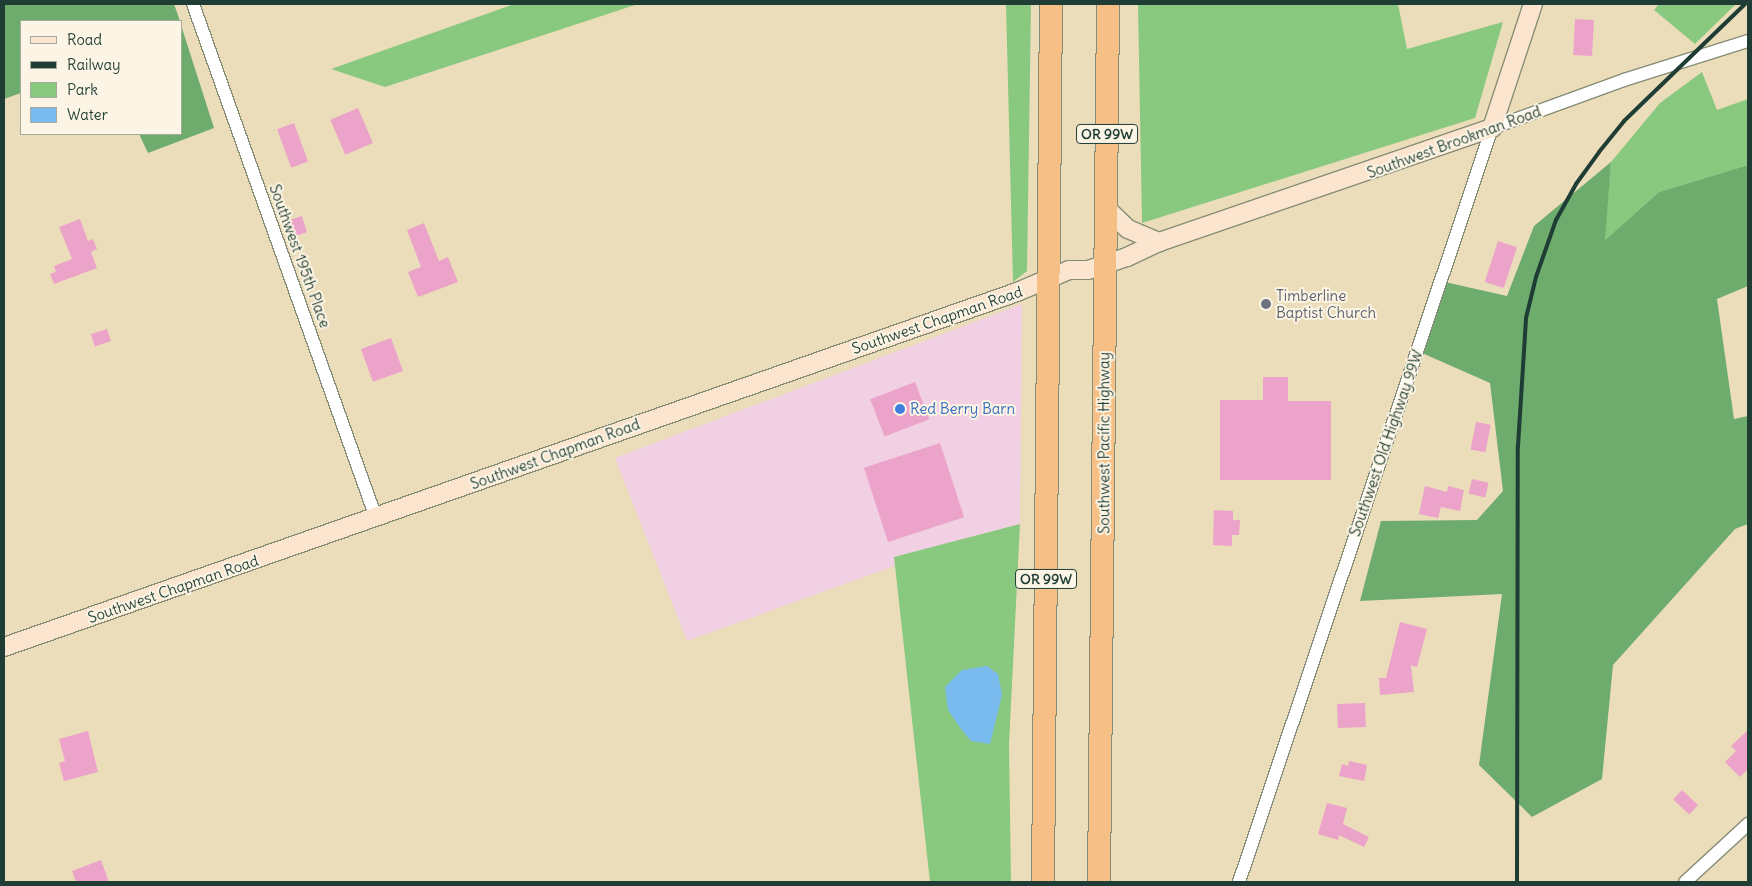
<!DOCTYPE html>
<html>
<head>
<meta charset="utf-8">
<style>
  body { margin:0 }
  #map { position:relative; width:1752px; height:886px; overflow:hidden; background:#ecddba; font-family:Delius,sans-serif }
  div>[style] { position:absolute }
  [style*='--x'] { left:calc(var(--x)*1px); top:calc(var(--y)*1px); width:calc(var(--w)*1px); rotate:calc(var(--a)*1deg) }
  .built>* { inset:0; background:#f1d0e3 }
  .green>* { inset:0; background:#89c87f }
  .forest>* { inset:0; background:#6eac6e }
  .water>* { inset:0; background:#79bbee }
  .building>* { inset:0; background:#eca3ca; transform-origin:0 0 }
  .roads { filter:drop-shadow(1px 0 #868d77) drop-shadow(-1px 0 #868d77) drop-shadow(0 1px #868d77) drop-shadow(0 -1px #868d77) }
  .street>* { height:12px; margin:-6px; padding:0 6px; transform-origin:6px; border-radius:6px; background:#fff }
  .secondary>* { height:18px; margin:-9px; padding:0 9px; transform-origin:9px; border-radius:9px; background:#fbe5cf }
  .highway>* { height:22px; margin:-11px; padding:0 11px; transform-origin:11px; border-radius:11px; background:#f5bf86 }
  .rail>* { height:4px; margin:-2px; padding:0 2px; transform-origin:2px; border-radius:2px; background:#1f3d34 }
  .dots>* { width:14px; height:14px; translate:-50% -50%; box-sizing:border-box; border:2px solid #fcf5e5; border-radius:50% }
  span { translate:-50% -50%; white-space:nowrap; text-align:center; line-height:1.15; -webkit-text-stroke:4px #fcf5e5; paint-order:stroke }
  .shield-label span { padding:1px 4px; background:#fcf5e5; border:1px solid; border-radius:4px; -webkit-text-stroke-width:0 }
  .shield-label { font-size:14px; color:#1f3d34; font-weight:700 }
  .street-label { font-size:15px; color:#1f3d34 }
  .worship-label { font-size:15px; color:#5b616d }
  .left { translate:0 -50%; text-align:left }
  .shop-label { font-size:15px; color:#366cbe }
  .frame { position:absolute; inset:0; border:5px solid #1f3d34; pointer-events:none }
  .legend { position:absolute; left:20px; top:20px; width:162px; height:115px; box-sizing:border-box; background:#fcf5e5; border:1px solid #a4ab9e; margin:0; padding:6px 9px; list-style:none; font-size:15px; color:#1f3d34 }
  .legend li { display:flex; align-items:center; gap:10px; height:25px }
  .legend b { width:25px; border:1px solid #a4ab9e }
</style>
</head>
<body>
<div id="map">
  <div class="built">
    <div style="clip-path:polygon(1022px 304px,1020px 524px,895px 557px,897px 565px,687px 641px,615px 458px)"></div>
  </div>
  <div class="green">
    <div style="clip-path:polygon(514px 4px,638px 4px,385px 87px,331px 69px)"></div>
    <div style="clip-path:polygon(1006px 4px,1031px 4px,1027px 271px,1013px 282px)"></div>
    <div style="clip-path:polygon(1138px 4px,1398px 4px,1407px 49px,1503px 22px,1475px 118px,1142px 223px)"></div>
    <div style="clip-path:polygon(1659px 4px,1736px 4px,1695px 44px,1654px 10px)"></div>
    <div style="clip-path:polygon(1702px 72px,1717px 110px,1748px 99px,1748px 165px,1659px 192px,1604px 241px,1611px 162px,1660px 103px)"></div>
    <div style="clip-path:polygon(1020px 524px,1009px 744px,1011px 882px,930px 882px,894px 557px)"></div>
  </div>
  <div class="forest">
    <div style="clip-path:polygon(4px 4px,174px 4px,180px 21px,21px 21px,21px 93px,4px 99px)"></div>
    <div style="clip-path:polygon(181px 25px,214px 128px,148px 153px,139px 134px,181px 134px)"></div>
    <div style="clip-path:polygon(1611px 162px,1605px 240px,1659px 192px,1748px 165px,1748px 286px,1717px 299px,1734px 419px,1748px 416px,1748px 524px,1735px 529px,1613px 665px,1602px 779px,1532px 817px,1479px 765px,1502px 594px,1360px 601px,1381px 521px,1477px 520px,1503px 491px,1490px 383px,1422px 353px,1445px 282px,1507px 296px,1534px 226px)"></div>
  </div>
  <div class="water">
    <div style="clip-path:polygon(987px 666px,998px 674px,1002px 695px,990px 744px,971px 741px,961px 729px,948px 710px,945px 687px,962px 670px)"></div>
  </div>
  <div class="building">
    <div style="left:1575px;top:19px;width:19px;height:36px;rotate:3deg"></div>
    <div style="left:358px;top:108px;width:38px;height:30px;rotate:67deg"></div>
    <div style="left:294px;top:123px;width:41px;height:18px;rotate:70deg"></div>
    <div style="left:302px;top:216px;width:17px;height:16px;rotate:73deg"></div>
    <div style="clip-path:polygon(80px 219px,88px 241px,93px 239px,97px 249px,91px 252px,97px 268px,54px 284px,50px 274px,56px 272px,54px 266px,72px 259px,59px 227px)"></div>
    <div style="clip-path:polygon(424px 223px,439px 261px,448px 257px,458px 282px,418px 297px,408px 272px,421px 267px,407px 230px)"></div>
    <div style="left:1498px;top:241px;width:20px;height:43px;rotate:18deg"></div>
    <div style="left:107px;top:329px;width:13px;height:17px;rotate:72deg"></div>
    <div style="left:391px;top:338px;width:35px;height:32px;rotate:70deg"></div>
    <div style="clip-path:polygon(1263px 377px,1288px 377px,1288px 401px,1331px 401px,1331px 480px,1220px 480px,1220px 400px,1263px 400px)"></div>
    <div style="left:915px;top:382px;width:40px;height:48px;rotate:69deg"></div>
    <div style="left:1476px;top:422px;width:15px;height:28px;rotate:11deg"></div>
    <div style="left:940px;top:443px;width:78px;height:80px;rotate:72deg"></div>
    <div style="left:1472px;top:479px;width:17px;height:15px;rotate:13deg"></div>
    <div style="clip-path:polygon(1425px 486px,1447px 492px,1448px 486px,1464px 490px,1460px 511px,1441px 507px,1438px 518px,1419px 514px)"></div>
    <div style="clip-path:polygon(1214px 510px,1233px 511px,1233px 520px,1240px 520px,1239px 535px,1232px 535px,1232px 546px,1213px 545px)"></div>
    <div style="clip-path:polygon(1400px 622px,1427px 629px,1417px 667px,1411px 665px,1414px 692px,1380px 695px,1379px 678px,1386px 678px)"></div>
    <div style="left:1365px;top:703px;width:24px;height:28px;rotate:88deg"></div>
    <div style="clip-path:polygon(1748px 730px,1748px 769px,1740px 777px,1725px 762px,1736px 751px,1731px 746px)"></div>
    <div style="clip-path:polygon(88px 731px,98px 772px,64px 781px,59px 763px,65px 761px,59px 739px)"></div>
    <div style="clip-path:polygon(1349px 761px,1367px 765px,1364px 781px,1339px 776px,1342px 764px,1348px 766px)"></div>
    <div style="left:1682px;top:790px;width:22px;height:13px;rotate:43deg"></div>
    <div style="clip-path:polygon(1327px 803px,1347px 808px,1343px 824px,1369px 837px,1364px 847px,1339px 835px,1338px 840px,1318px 834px)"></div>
    <div style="clip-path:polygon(101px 860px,109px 882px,76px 882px,72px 871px)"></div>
  </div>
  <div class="roads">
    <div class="street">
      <div style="--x:193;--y:4;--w:546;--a:70.4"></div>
      <div style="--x:1239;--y:882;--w:795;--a:-71.45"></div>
      <div style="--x:1492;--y:128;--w:140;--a:-20"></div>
      <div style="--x:1624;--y:80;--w:130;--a:-17.5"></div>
      <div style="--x:1685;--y:882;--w:86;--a:-42.6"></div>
    </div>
    <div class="secondary">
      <div style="--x:1106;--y:208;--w:30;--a:44"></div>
      <div style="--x:1128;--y:229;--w:34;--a:23"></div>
      <div style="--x:4;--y:647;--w:1073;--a:-19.31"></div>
      <div style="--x:1017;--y:292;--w:56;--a:-22.9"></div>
      <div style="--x:1069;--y:270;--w:19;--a:0"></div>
      <div style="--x:1088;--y:270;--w:41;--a:-18.4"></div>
      <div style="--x:1127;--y:257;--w:35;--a:-25"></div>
      <div style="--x:1159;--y:242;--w:352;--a:-18.9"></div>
      <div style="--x:1492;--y:128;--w:131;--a:-71.7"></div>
    </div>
    <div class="highway">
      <div style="--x:1043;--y:882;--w:878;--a:-89.48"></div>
      <div style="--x:1099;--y:882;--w:878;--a:-89.41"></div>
    </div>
  </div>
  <div class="rail">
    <div style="--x:1517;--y:882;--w:436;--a:-89.9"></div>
    <div style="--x:1518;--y:446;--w:128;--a:-86.4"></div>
    <div style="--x:1526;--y:318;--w:42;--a:-76.3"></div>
    <div style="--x:1536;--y:277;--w:60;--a:-70.7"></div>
    <div style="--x:1556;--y:220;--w:41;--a:-60.9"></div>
    <div style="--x:1576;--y:184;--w:39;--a:-54"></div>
    <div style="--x:1599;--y:152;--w:40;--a:-51"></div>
    <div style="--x:1624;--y:121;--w:168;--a:-44"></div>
  </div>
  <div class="dots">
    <div style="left:1266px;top:304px;background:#6b7280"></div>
    <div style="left:900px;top:409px;background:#3f7fe0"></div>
  </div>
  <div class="shield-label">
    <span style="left:1107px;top:134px">OR 99W</span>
    <span style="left:1046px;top:579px">OR 99W</span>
  </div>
  <div class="street-label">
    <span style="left:1454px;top:142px;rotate:-20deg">Southwest Brookman Road</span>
    <span style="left:300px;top:256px;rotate:70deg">Southwest 195th Place</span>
    <span style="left:937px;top:320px;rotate:-19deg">Southwest Chapman Road</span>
    <span style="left:1104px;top:443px;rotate:-90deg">Southwest Pacific Highway</span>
    <span style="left:1386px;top:443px;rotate:-71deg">Southwest Old Highway 99W</span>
    <span style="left:555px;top:454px;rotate:-20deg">Southwest Chapman Road</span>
    <span style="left:173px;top:589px;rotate:-19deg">Southwest Chapman Road</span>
  </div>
  <div class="worship-label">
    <span class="left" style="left:1276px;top:304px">Timberline<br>Baptist Church</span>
  </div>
  <div class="shop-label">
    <span class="left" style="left:910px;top:409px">Red Berry Barn</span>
  </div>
  <div class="frame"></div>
  <ul class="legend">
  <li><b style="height:6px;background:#fbe5cf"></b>Road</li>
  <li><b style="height:6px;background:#1f3d34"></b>Railway</li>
  <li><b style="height:14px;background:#89c87f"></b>Park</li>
  <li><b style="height:14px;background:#79bbee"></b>Water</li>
  </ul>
</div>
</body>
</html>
